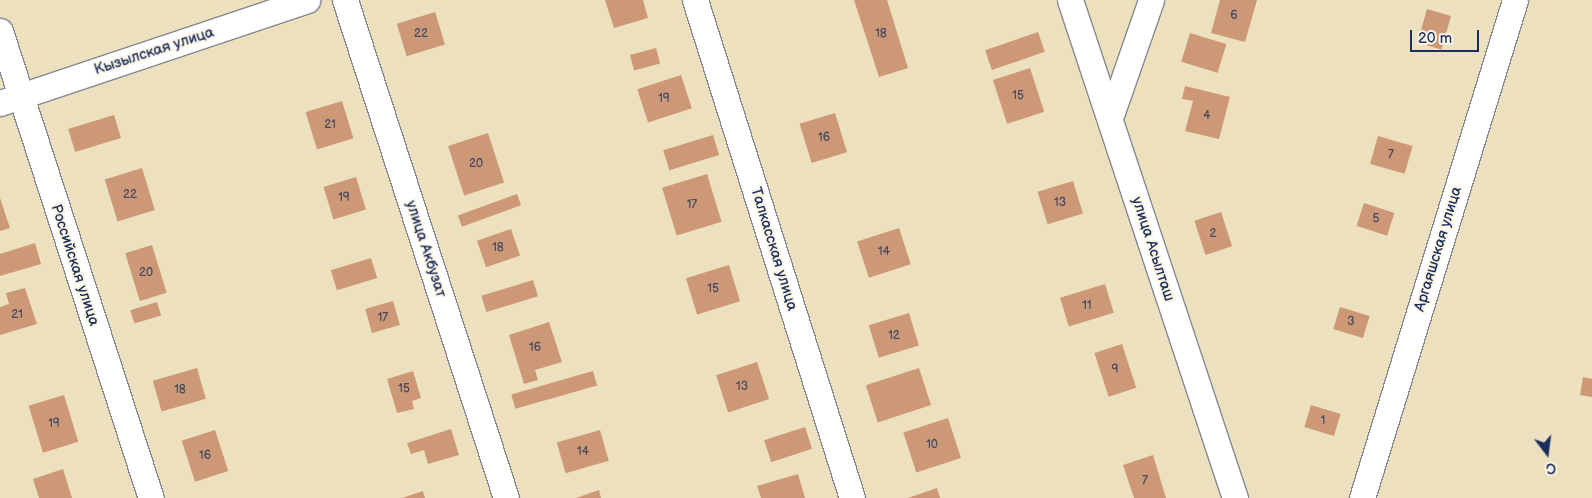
<!DOCTYPE html>
<html>
<head>
<meta charset="utf-8">
<style>
  body { margin:0 }
  #map { position:relative; width:1592px; height:498px; overflow:hidden; background:#ede0bf; font-family:"Balsamiq Sans",sans-serif }
  div>[style] { position:absolute }
  [style*='--x'] { left:calc(var(--x)*1px); top:calc(var(--y)*1px); width:calc(var(--w)*1px); rotate:calc(var(--a)*1deg) }
  .building>* { inset:0; background:#cc9876; transform-origin:0 0 }
  .roads { filter:drop-shadow(1px 0 #84888e) drop-shadow(-1px 0 #84888e) drop-shadow(0 1px #84888e) drop-shadow(0 -1px #84888e) }
  .minor>* { height:25px; margin:-12.5px; padding:0 12.5px; transform-origin:12.5px; border-radius:12.5px; background:#fff }
  span { translate:-50% -50%; white-space:nowrap; text-align:center; line-height:1.15; -webkit-text-stroke:4px #fcf5e5; paint-order:stroke }
  .number-label { font-size:12px; color:#474964 }
  .number-label span { -webkit-text-stroke-width:0 }
  .street-label { font-size:15px; color:#1b2f5e }
  .north { position:absolute; left:1522px; top:428px; width:50px; height:50px; -webkit-text-stroke:4px #fcf5e5; paint-order:stroke; rotate:165deg; font-size:14px; font-weight:700; line-height:20px; text-align:center; color:#1b2f5e }
  .north::after { content:''; display:block; margin:auto; width:18px; height:22px; background:#1b2f5e; clip-path:polygon(50% 0,100% 100%,50% 72%,0 100%) }
  .scale { position:absolute; left:1410px; top:30px; width:69px; height:22px; box-sizing:border-box; border:2px solid #1b2f5e; border-top:0; padding-left:6px; font-size:15px; line-height:18px; white-space:nowrap; color:#1b2f5e; -webkit-text-stroke:4px #fcf5e5; paint-order:stroke }
</style>
</head>
<body>
<div id="map">
  <div class="building">
    <div style="clip-path:polygon(605px 0,643px 0,648px 18px,614px 28px)"></div>
    <div style="clip-path:polygon(854px 0,887px 0,908px 68px,879px 77px)"></div>
    <div style="clip-path:polygon(1220px 0,1257px 0,1245px 42px,1211px 33px)"></div>
    <div style="left:1427px;top:9px;width:25px;height:35px;rotate:16deg"></div>
    <div style="left:435px;top:12px;width:34px;height:40px;rotate:73deg"></div>
    <div style="left:1038px;top:32px;width:21px;height:56px;rotate:71deg"></div>
    <div style="left:1190px;top:33px;width:38px;height:30px;rotate:17deg"></div>
    <div style="left:656px;top:48px;width:16px;height:27px;rotate:75deg"></div>
    <div style="left:1030px;top:68px;width:46px;height:39px;rotate:72deg"></div>
    <div style="left:681px;top:75px;width:35px;height:46px;rotate:72deg"></div>
    <div style="clip-path:polygon(1185px 86px,1230px 97px,1219px 139px,1185px 131px,1193px 101px,1182px 99px)"></div>
    <div style="left:342px;top:101px;width:39px;height:38px;rotate:73deg"></div>
    <div style="left:835px;top:113px;width:41px;height:37px;rotate:73deg"></div>
    <div style="left:114px;top:115px;width:24px;height:48px;rotate:73deg"></div>
    <div style="left:488px;top:133px;width:52px;height:42px;rotate:72deg"></div>
    <div style="left:713px;top:135px;width:21px;height:52px;rotate:73deg"></div>
    <div style="left:1378px;top:136px;width:36px;height:29px;rotate:16deg"></div>
    <div style="left:142px;top:168px;width:44px;height:39px;rotate:73deg"></div>
    <div style="left:707px;top:174px;width:50px;height:47px;rotate:73deg"></div>
    <div style="left:356px;top:177px;width:34px;height:34px;rotate:73deg"></div>
    <div style="left:1073px;top:181px;width:34px;height:37px;rotate:73deg"></div>
    <div style="left:517px;top:194px;width:12px;height:63px;rotate:70deg"></div>
    <div style="clip-path:polygon(0 198px,10px 228px,0 231px)"></div>
    <div style="left:1364px;top:203px;width:32px;height:24px;rotate:18deg"></div>
    <div style="left:1221px;top:212px;width:36px;height:28px;rotate:72deg"></div>
    <div style="left:899px;top:228px;width:38px;height:44px;rotate:72deg"></div>
    <div style="left:511px;top:229px;width:28px;height:36px;rotate:71deg"></div>
    <div style="clip-path:polygon(35px 243px,41px 264px,0 276px,0 254px)"></div>
    <div style="left:152px;top:245px;width:50px;height:28px;rotate:73deg"></div>
    <div style="left:371px;top:258px;width:21px;height:42px;rotate:73deg"></div>
    <div style="left:729px;top:265px;width:38px;height:45px;rotate:73deg"></div>
    <div style="left:533px;top:280px;width:17px;height:54px;rotate:73deg"></div>
    <div style="left:1105px;top:284px;width:30px;height:47px;rotate:73deg"></div>
    <div style="clip-path:polygon(25px 288px,37px 324px,0 335px,0 307px,9px 304px,6px 293px)"></div>
    <div style="left:393px;top:301px;width:25px;height:29px;rotate:74deg"></div>
    <div style="left:157px;top:302px;width:14px;height:28px;rotate:73deg"></div>
    <div style="left:1340px;top:307px;width:31px;height:23px;rotate:17deg"></div>
    <div style="left:909px;top:313px;width:34px;height:42px;rotate:73deg"></div>
    <div style="clip-path:polygon(549px 322px,562px 362px,535px 370px,538px 380px,524px 384px,509px 335px)"></div>
    <div style="left:1122px;top:344px;width:46px;height:29px;rotate:72deg"></div>
    <div style="left:757px;top:362px;width:39px;height:43px;rotate:72deg"></div>
    <div style="left:197px;top:368px;width:32px;height:46px;rotate:74deg"></div>
    <div style="left:919px;top:368px;width:39px;height:56px;rotate:72deg"></div>
    <div style="clip-path:polygon(413px 371px,421px 398px,412px 401px,414px 409px,397px 413px,387px 379px)"></div>
    <div style="left:593px;top:371px;width:15px;height:85px;rotate:74deg"></div>
    <div style="clip-path:polygon(1583px 377px,1592px 379px,1592px 397px,1580px 395px)"></div>
    <div style="left:64px;top:395px;width:49px;height:37px;rotate:73deg"></div>
    <div style="left:1311px;top:405px;width:31px;height:23px;rotate:17deg"></div>
    <div style="left:948px;top:418px;width:42px;height:47px;rotate:72deg"></div>
    <div style="left:805px;top:427px;width:23px;height:43px;rotate:72deg"></div>
    <div style="clip-path:polygon(451px 429px,459px 455px,428px 464px,424px 450px,411px 454px,407px 443px)"></div>
    <div style="left:215px;top:430px;width:43px;height:35px;rotate:72deg"></div>
    <div style="left:600px;top:430px;width:32px;height:45px;rotate:74deg"></div>
    <div style="clip-path:polygon(1153px 455px,1166px 498px,1134px 498px,1123px 465px)"></div>
    <div style="clip-path:polygon(63px 469px,72px 498px,39px 498px,33px 479px)"></div>
    <div style="clip-path:polygon(798px 474px,805px 498px,761px 498px,757px 486px)"></div>
    <div style="clip-path:polygon(937px 488px,940px 498px,908px 498px)"></div>
    <div style="clip-path:polygon(599px 490px,601px 498px,576px 498px)"></div>
    <div style="clip-path:polygon(423px 491px,425px 498px,402px 498px)"></div>
  </div>
  <div class="roads">
    <div class="minor">
      <div style="--x:345;--y:0;--w:523;--a:72.08"></div>
      <div style="--x:695;--y:0;--w:522;--a:72.5"></div>
      <div style="--x:1070;--y:0;--w:525;--a:71.67"></div>
      <div style="--x:0;--y:31;--w:491;--a:72.1"></div>
      <div style="--x:0;--y:103;--w:324;--a:-18.5"></div>
      <div style="--x:1110;--y:118;--w:125;--a:-70.8"></div>
      <div style="--x:1362;--y:498;--w:521;--a:-72.92"></div>
    </div>
  </div>
  <div class="number-label">
    <span style="left:1234px;top:16px">6</span>
    <span style="left:421px;top:34px">22</span>
    <span style="left:881px;top:34px">18</span>
    <span style="left:1018px;top:96px">15</span>
    <span style="left:664px;top:99px">19</span>
    <span style="left:1207px;top:116px">4</span>
    <span style="left:330px;top:125px">21</span>
    <span style="left:824px;top:138px">16</span>
    <span style="left:1391px;top:155px">7</span>
    <span style="left:476px;top:164px">20</span>
    <span style="left:130px;top:195px">22</span>
    <span style="left:344px;top:198px">19</span>
    <span style="left:1060px;top:203px">13</span>
    <span style="left:692px;top:205px">17</span>
    <span style="left:1376px;top:219px">5</span>
    <span style="left:1213px;top:234px">2</span>
    <span style="left:498px;top:248px">18</span>
    <span style="left:884px;top:252px">14</span>
    <span style="left:146px;top:273px">20</span>
    <span style="left:713px;top:289px">15</span>
    <span style="left:1087px;top:306px">11</span>
    <span style="left:17px;top:315px">21</span>
    <span style="left:383px;top:318px">17</span>
    <span style="left:1351px;top:322px">3</span>
    <span style="left:894px;top:336px">12</span>
    <span style="left:535px;top:348px">16</span>
    <span style="left:1115px;top:370px">9</span>
    <span style="left:742px;top:387px">13</span>
    <span style="left:404px;top:389px">15</span>
    <span style="left:180px;top:390px">18</span>
    <span style="left:1323px;top:421px">1</span>
    <span style="left:54px;top:424px">19</span>
    <span style="left:932px;top:445px">10</span>
    <span style="left:583px;top:452px">14</span>
    <span style="left:205px;top:456px">16</span>
    <span style="left:1145px;top:481px">7</span>
  </div>
  <div class="street-label">
    <span style="left:154px;top:51px;rotate:-18deg">Кызылская улица</span>
    <span style="left:426px;top:249px;rotate:72deg">улица Акбузат</span>
    <span style="left:774px;top:249px;rotate:73deg">Талкасская улица</span>
    <span style="left:1153px;top:249px;rotate:72deg">улица Асылташ</span>
    <span style="left:1438px;top:249px;rotate:-73deg">Аргаяшская улица</span>
    <span style="left:75px;top:265px;rotate:72deg">Российская улица</span>
  </div>
  <div class="north">С</div>
  <div class="scale">20 m</div>
</div>
</body>
</html>
